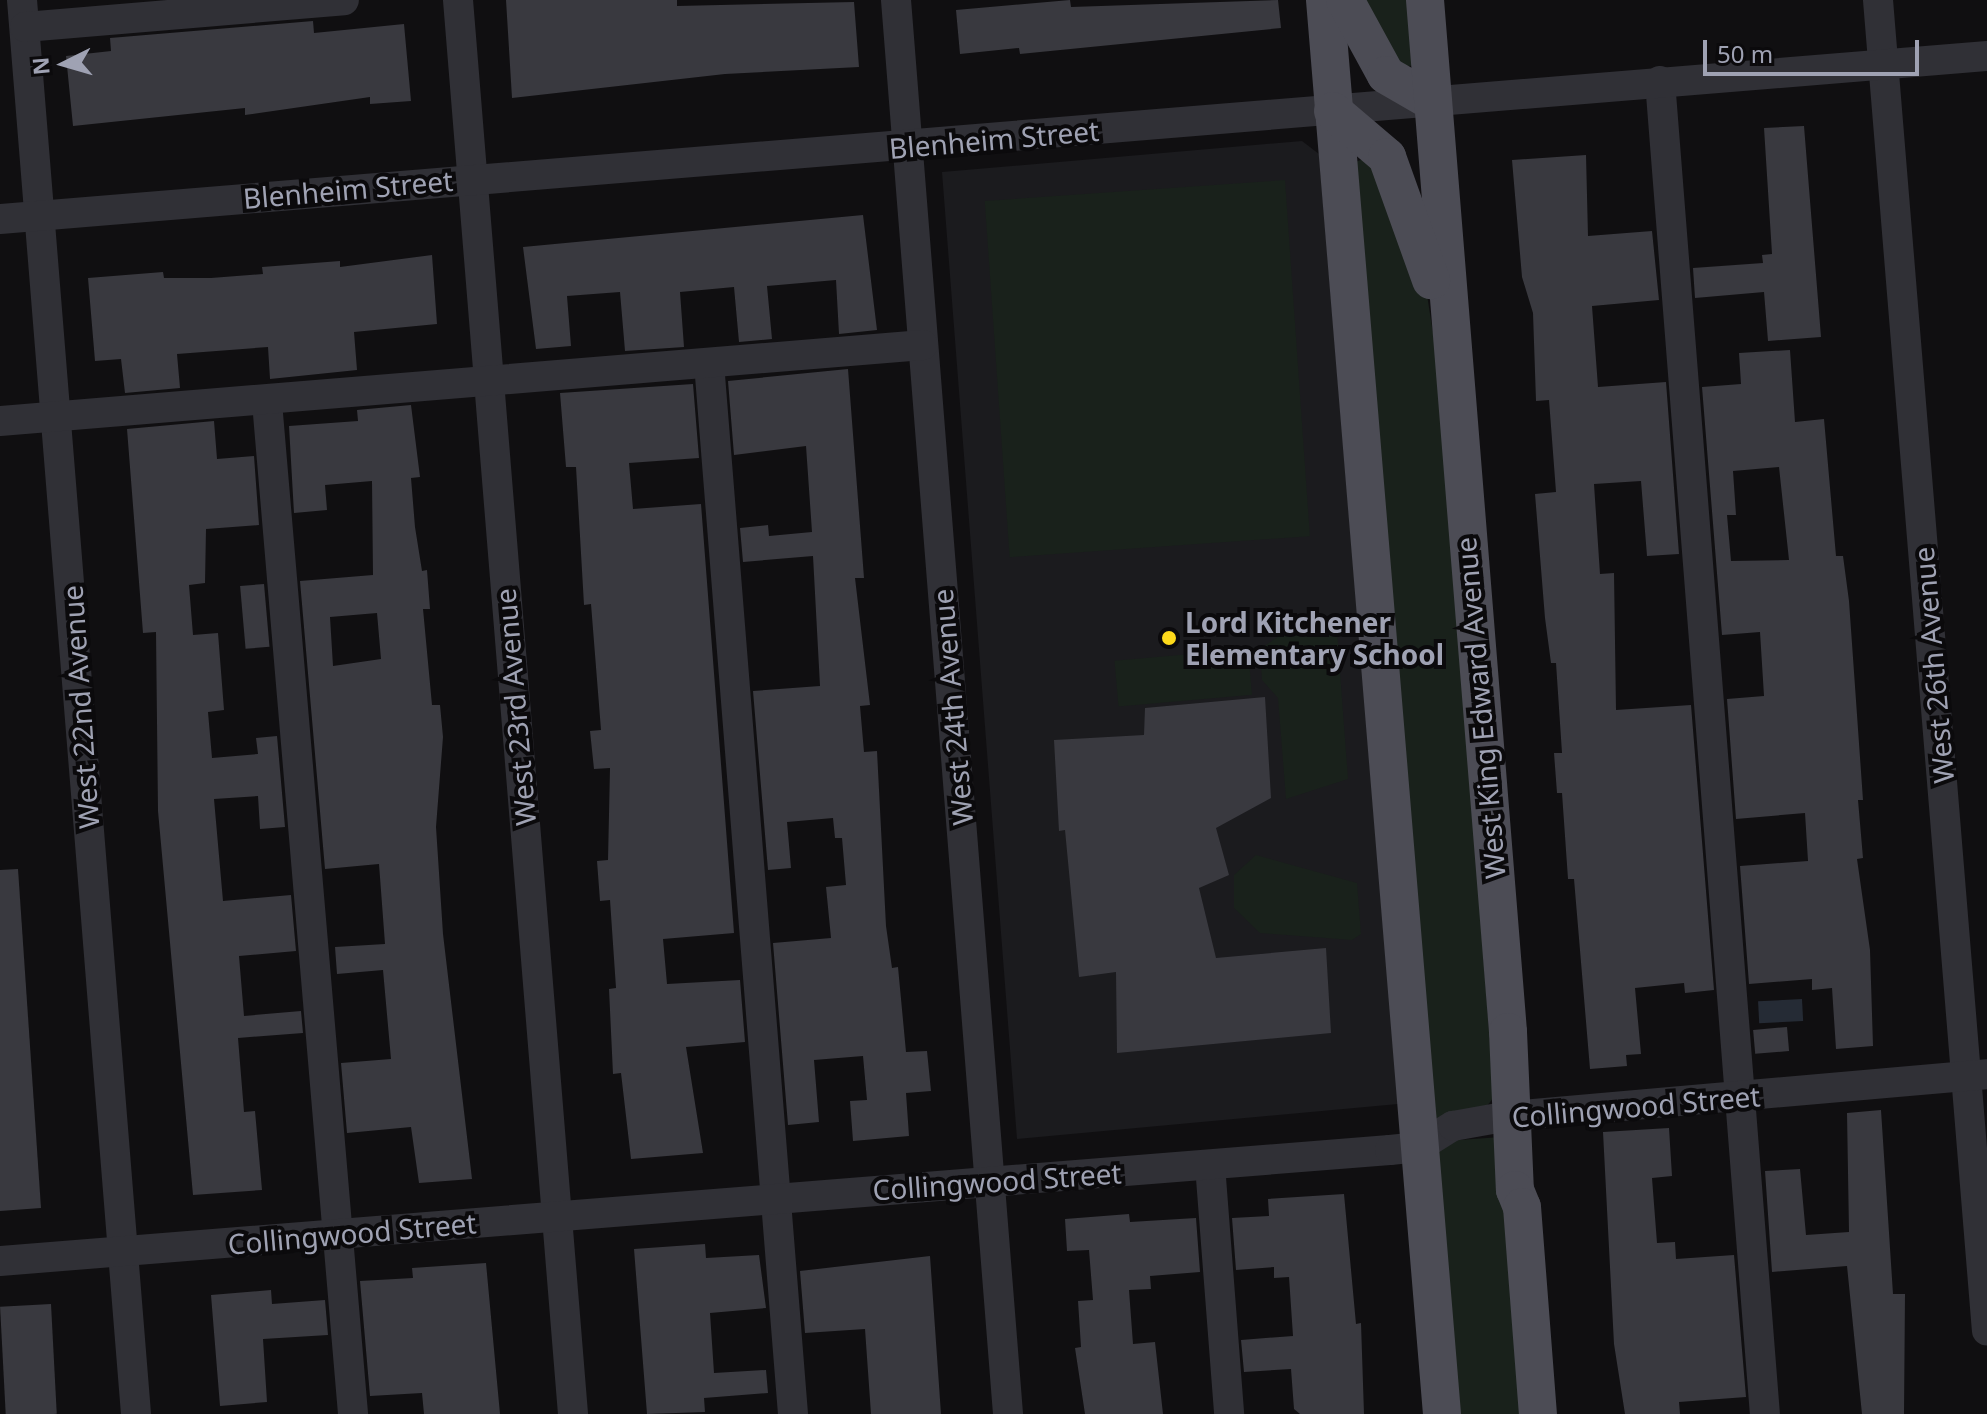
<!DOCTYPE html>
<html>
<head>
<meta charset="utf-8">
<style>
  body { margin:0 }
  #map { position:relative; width:1987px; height:1414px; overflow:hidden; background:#100f11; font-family:"Noto Sans",sans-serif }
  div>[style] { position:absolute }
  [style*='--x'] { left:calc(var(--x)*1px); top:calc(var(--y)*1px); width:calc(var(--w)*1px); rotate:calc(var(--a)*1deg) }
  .built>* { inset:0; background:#1b1b1e }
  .green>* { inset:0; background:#19211b; transform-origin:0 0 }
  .water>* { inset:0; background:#252b35; transform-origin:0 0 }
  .building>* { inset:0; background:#39393f; transform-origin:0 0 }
  .minor>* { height:30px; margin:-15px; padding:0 15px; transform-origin:15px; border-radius:15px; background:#303036 }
  .major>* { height:38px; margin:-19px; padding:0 19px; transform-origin:19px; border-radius:19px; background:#4c4c55 }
  .dots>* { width:22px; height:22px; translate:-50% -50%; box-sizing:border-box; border:4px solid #0b0a0c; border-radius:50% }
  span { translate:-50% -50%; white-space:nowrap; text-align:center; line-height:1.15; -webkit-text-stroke:8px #0b0a0c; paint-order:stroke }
  .street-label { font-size:28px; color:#9fa2b3 }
  .poi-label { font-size:28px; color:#9fa2b3; font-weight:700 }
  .left { translate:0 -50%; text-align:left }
  .north { position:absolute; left:24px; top:24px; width:80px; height:80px; -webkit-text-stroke:6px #0b0a0c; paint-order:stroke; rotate:265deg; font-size:22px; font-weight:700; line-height:32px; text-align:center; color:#9fa2b3 }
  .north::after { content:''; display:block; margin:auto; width:28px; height:36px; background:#9fa2b3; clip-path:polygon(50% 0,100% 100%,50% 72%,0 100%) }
  .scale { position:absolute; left:1703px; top:40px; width:216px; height:36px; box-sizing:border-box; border:4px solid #9fa2b3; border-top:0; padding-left:10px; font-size:24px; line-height:28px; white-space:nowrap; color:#9fa2b3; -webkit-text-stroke:6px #0b0a0c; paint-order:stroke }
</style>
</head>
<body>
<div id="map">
  <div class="built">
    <div style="clip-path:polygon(1302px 141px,1319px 154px,1398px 1104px,1017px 1139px,942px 172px)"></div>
  </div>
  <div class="green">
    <div style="clip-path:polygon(1357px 0,1411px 0,1417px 65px,1391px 68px)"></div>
    <div style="clip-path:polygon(1375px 155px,1423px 269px,1440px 378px,1494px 1097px,1483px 1111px,1434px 1121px,1355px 162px)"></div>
    <div style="left:1285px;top:180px;width:357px;height:301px;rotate:86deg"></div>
    <div style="clip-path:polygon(1337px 631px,1348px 779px,1286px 799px,1278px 698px,1262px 680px,1260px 649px,1281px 635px)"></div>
    <div style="left:1248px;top:649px;width:46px;height:134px;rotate:85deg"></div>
    <div style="clip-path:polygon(1256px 855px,1357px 883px,1361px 934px,1352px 940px,1260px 933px,1234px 908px,1234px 875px)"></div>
    <div style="left:1501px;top:1137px;width:278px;height:67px;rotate:86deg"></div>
  </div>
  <div class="water">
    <div style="left:1802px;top:999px;width:22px;height:44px;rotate:87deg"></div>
  </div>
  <div class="building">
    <div style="clip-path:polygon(506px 0,677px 0,677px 6px,854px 2px,859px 67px,725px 74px,512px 98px)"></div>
    <div style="clip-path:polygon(1070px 0,1071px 7px,1278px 0,1281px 28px,1020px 54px,1019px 48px,960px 54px,956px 10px)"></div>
    <div style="clip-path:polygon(313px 21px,314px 33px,404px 24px,411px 101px,370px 104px,370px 97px,245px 115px,245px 108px,73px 126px,66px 56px,111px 51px,110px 38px)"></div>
    <div style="clip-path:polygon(1804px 126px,1821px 337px,1768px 341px,1764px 292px,1695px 298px,1693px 268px,1763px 263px,1762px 255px,1772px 254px,1764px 128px)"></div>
    <div style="clip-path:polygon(1586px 155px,1588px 236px,1652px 231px,1659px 300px,1592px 306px,1598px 387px,1666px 382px,1679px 554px,1647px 556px,1641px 481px,1594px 484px,1600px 574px,1614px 573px,1616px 710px,1691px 705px,1714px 990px,1685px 993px,1684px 983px,1635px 988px,1641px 1054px,1626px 1055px,1627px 1066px,1590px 1069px,1574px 879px,1568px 879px,1562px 793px,1557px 793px,1554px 753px,1562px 753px,1556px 663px,1551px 663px,1545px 618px,1535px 494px,1556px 492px,1549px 400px,1536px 401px,1533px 313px,1522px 277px,1512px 160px)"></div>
    <div style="clip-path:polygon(863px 215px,877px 330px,839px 334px,836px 280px,767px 286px,772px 339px,739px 342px,734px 287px,680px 292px,684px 347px,625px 351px,620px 292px,567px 296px,571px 346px,536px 349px,523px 247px)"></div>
    <div style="clip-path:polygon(432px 255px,437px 324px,354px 332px,357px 370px,270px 379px,268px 347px,177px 354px,180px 388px,125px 393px,121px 359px,95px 361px,88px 278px,163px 272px,164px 278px,211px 278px,263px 274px,262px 267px,340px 261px,340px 267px)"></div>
    <div style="clip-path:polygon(evenodd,1790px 350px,1795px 422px,1824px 419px,1836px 556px,1843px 556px,1849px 601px,1863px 800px,1858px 800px,1863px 858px,1857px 859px,1870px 950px,1873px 1046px,1836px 1049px,1832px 988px,1812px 990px,1812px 979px,1749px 984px,1740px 866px,1808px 861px,1805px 813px,1736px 819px,1727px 699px,1764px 696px,1760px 632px,1722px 635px,1702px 387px,1741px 384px,1739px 353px,1790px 350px,1779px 467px,1789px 560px,1731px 561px,1727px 515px,1736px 515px,1733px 471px,1779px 467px)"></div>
    <div style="clip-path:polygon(848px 369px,864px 578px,855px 578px,870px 705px,860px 706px,864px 752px,877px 751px,886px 926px,892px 968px,898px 967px,906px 1052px,927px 1051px,931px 1091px,906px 1093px,909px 1136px,853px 1141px,850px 1101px,867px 1100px,863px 1056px,814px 1060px,819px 1122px,788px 1125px,773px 943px,831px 938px,826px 887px,846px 885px,842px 838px,835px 838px,833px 818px,787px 822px,791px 868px,768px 870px,753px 691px,820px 686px,813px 556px,743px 562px,740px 528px,768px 525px,769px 536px,812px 532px,806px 446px,734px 455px,728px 381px)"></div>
    <div style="clip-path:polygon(693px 384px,699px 458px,629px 463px,633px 509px,701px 504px,734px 933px,663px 939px,667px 984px,740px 980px,745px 1042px,686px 1047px,703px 1153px,631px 1159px,621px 1073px,613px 1074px,609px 989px,616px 988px,610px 900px,600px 901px,597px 861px,608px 860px,610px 768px,594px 769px,590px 731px,601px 730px,591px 604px,584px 605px,576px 467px,566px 467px,560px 393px)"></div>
    <div style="clip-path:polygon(evenodd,411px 405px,420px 477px,411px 478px,415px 527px,422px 571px,427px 570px,430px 609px,423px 609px,432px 705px,440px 705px,443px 737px,436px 827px,443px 934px,472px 1179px,419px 1183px,411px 1127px,347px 1133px,341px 1063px,391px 1059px,383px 970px,337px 974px,335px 947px,385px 944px,379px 864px,325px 869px,300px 581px,373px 575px,372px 481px,325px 485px,327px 510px,294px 513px,289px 426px,358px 421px,357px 410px,411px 405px,377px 613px,381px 659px,333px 666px,330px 617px,377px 613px)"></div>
    <div style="clip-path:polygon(214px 421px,217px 459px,254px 456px,259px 525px,206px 529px,205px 583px,189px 585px,193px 635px,218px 633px,224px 710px,208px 712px,212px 758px,258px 754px,256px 738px,277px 736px,285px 827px,260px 829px,258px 796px,214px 799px,223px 901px,291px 895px,296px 951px,239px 956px,244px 1016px,301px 1011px,303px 1033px,238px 1038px,244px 1112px,255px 1111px,262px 1190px,193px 1195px,158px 811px,156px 632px,143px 633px,127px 429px)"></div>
    <div style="left:264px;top:584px;width:63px;height:24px;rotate:85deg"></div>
    <div style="clip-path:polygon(1265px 697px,1271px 798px,1216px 828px,1229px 875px,1199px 888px,1216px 958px,1326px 948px,1331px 1033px,1117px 1053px,1116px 972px,1079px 977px,1065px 830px,1059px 831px,1054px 740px,1144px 735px,1145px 708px)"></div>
    <div style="clip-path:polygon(18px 869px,41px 1208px,0 1211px,0 870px)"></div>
    <div style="left:1787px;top:1027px;width:24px;height:34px;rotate:85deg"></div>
    <div style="clip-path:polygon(1881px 1110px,1893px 1294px,1905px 1294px,1904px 1414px,1862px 1414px,1847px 1266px,1772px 1272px,1765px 1171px,1800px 1169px,1806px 1235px,1849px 1232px,1847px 1113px)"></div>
    <div style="clip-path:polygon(1669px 1128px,1672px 1176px,1652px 1178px,1657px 1243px,1675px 1242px,1676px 1259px,1734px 1255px,1746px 1397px,1679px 1402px,1680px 1414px,1625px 1414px,1614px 1344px,1603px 1132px)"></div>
    <div style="clip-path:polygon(1344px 1194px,1356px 1324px,1361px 1323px,1364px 1414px,1300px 1414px,1294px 1409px,1291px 1369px,1244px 1372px,1241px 1340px,1293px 1336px,1289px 1277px,1274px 1278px,1274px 1267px,1236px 1270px,1232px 1218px,1269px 1216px,1268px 1199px)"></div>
    <div style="clip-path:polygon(1129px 1214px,1130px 1222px,1196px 1218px,1200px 1272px,1150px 1276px,1151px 1289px,1129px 1290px,1133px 1344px,1155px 1342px,1163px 1414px,1085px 1414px,1075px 1348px,1081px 1347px,1078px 1301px,1093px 1300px,1089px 1250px,1067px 1251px,1065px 1219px)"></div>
    <div style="clip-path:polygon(705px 1244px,706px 1258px,759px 1255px,766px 1308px,710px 1313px,714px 1373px,766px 1370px,768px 1393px,704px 1398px,705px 1412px,647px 1414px,634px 1249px)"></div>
    <div style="clip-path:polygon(930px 1256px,941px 1414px,871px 1414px,865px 1329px,805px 1333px,800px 1271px)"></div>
    <div style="clip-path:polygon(486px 1263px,500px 1414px,424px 1414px,422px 1393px,370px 1396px,360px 1281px,413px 1278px,412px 1268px)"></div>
    <div style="clip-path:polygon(271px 1290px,272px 1304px,325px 1300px,328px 1335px,263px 1339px,267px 1402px,220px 1406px,211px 1295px)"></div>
    <div style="left:51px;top:1304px;width:110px;height:51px;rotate:87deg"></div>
  </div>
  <div class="minor">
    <div style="--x:22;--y:0;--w:1419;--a:85.39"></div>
    <div style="--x:458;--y:0;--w:1419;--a:85.35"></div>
    <div style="--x:896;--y:0;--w:1418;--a:85.47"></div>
    <div style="--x:1878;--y:0;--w:1335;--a:85.32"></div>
    <div style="--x:25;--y:27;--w:320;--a:-4.8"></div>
    <div style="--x:1660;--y:81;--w:1337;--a:85.5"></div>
    <div style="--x:0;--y:219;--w:1994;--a:-4.69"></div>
    <div style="--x:709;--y:363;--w:1054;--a:85.43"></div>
    <div style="--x:267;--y:402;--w:1016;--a:85.14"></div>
    <div style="--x:0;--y:421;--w:926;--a:-4.71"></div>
    <div style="--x:1210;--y:1165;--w:250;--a:85.6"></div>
    <div style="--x:0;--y:1261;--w:1394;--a:-4.57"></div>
    <div style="--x:1390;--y:1150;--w:29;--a:-6"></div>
    <div style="--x:1419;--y:1147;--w:40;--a:-32"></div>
    <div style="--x:1453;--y:1126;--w:57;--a:-10.1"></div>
    <div style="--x:1509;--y:1116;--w:480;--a:-5"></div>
  </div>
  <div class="major">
    <div style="--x:1325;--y:0;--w:1419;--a:85.27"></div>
    <div style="--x:1345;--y:0;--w:85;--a:61.3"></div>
    <div style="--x:1386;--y:75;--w:54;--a:29.9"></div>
    <div style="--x:1425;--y:0;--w:1035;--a:85.4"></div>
    <div style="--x:1508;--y:1032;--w:158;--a:87.5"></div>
    <div style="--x:1515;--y:1190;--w:18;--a:68"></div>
    <div style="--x:1522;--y:1207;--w:208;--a:85.6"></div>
    <div style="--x:1333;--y:111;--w:71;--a:40.4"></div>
    <div style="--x:1387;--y:157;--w:131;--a:70.3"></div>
  </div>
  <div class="dots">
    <div style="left:1169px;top:638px;background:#fdd91b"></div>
  </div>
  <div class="street-label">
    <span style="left:994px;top:139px;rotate:-5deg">Blenheim Street</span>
    <span style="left:348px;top:189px;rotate:-5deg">Blenheim Street</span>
    <span style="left:1933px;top:665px;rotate:-95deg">West 26th Avenue</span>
    <span style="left:80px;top:707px;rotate:-94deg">West 22nd Avenue</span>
    <span style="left:515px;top:707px;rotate:-95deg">West 23rd Avenue</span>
    <span style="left:952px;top:707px;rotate:-95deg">West 24th Avenue</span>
    <span style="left:1480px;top:708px;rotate:-95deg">West King Edward Avenue</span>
    <span style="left:1636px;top:1106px;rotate:-5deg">Collingwood Street</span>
    <span style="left:997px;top:1181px;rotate:-4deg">Collingwood Street</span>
    <span style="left:352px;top:1233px;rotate:-5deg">Collingwood Street</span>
  </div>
  <div class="poi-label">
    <span class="left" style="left:1185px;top:638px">Lord Kitchener<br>Elementary School</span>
  </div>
  <div class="north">N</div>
  <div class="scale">50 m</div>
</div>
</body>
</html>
